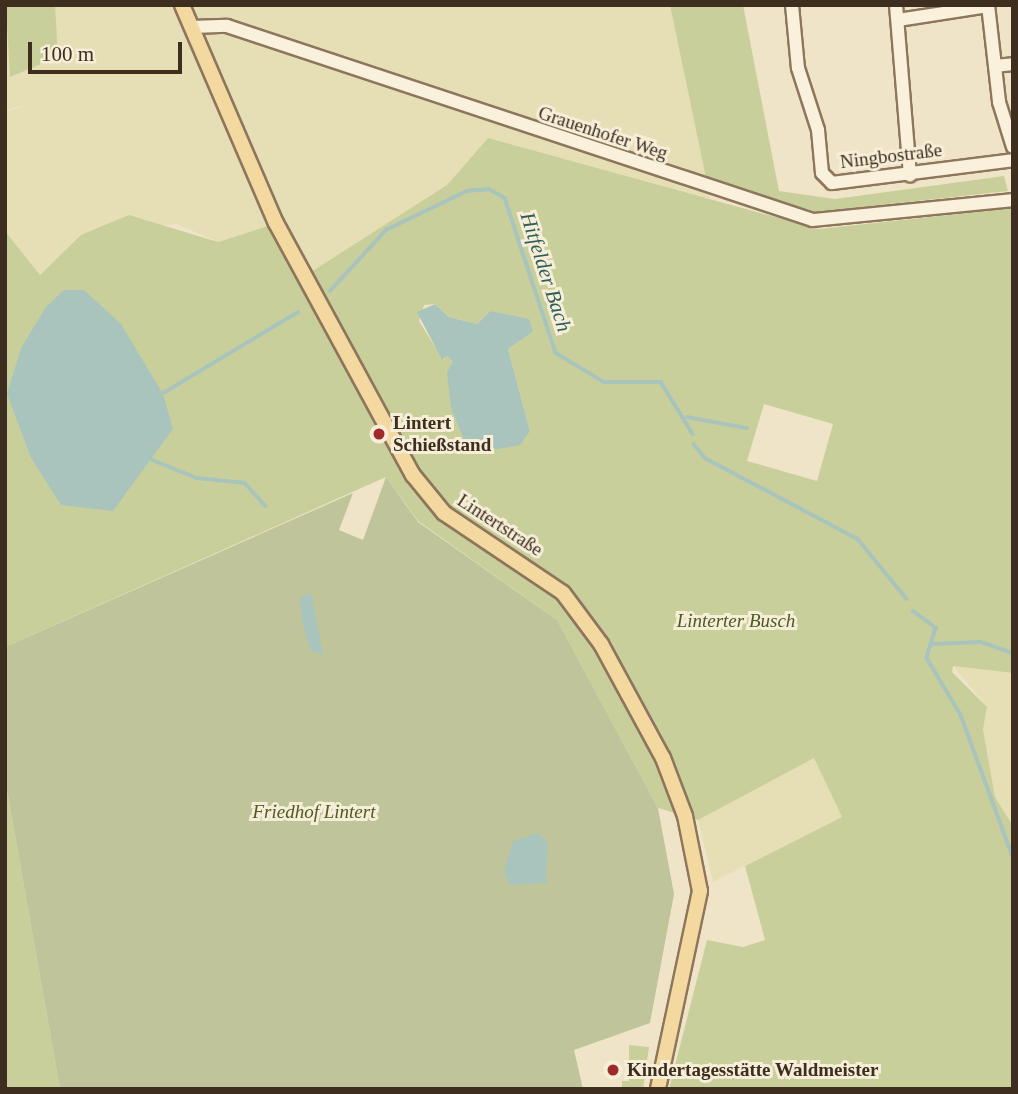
<!DOCTYPE html>
<html>
<head>
<meta charset="utf-8">
<style>
  body { margin:0 }
  #map { position:relative; width:1018px; height:1094px; overflow:hidden; background:#f0e4c8; font-family:"Times New Roman",serif }
  div>[style] { position:absolute }
  [style*='--x'] { left:calc(var(--x)*1px); top:calc(var(--y)*1px); width:calc(var(--w)*1px); rotate:calc(var(--a)*1deg) }
  .farmland>* { inset:0; background:#e6deb5 }
  .green>* { inset:0; background:#c9cf9b }
  .cemetery>* { inset:0; background:#bfc49a }
  .water>* { inset:0; background:#a9c4bc }
  .stream>* { height:3.5px; margin:-1.75px; padding:0 1.75px; transform-origin:1.75px; border-radius:1.75px; background:#a9c4bc }
  .roads { filter:drop-shadow(2px 0 #8d765c) drop-shadow(-2px 0 #8d765c) drop-shadow(0 2px #8d765c) drop-shadow(0 -2px #8d765c) }
  .minor>* { height:12px; margin:-6px; padding:0 6px; transform-origin:6px; border-radius:6px; background:#faf1dc }
  .major>* { height:14px; margin:-7px; padding:0 7px; transform-origin:7px; border-radius:7px; background:#f3d9a0 }
  .dots>* { width:19px; height:19px; translate:-50% -50%; box-sizing:border-box; border:4px solid #f7eed8; border-radius:50% }
  span { translate:-50% -50%; white-space:nowrap; text-align:center; line-height:1.15; -webkit-text-stroke:6px #f7eed8; paint-order:stroke }
  .street-label { font-size:19px; color:#3d2e20 }
  .poi-label { font-size:19px; color:#3d2e20; font-weight:700 }
  .left { translate:0 -50%; text-align:left }
  .park-label { font-size:19px; color:#4d5a26; font-style:italic }
  .water-label { font-size:21px; color:#2f5d5a; font-style:italic }
  .frame { position:absolute; inset:0; border:7px solid #3d2e20; pointer-events:none }
  .scale { position:absolute; left:28px; top:42px; width:154px; height:32px; box-sizing:border-box; border:4px solid #3d2e20; border-top:0; padding-left:9px; font-size:21px; line-height:24px; white-space:nowrap; color:#3d2e20; -webkit-text-stroke:5px #f7eed8; paint-order:stroke }
</style>
</head>
<body>
<div id="map">
  <div class="farmland">
    <div style="clip-path:polygon(5px 5px,670px 5px,711px 202px,488px 138px,447px 185px,308px 275px,281px 222px,218px 242px,177px 224px,81px 235px,40px 275px,5px 231px,5px 112px,27px 105px,5px 110px)"></div>
    <div style="clip-path:polygon(953px 666px,1013px 673px,1013px 826px,995px 797px,983px 729px,987px 707px)"></div>
    <div style="clip-path:polygon(814px 757px,842px 817px,713px 882px,698px 820px)"></div>
  </div>
  <div class="green">
    <div style="clip-path:polygon(6px 5px,55px 5px,58px 57px,10px 77px)"></div>
    <div style="clip-path:polygon(670px 5px,743px 5px,779px 191px,835px 199px,1004px 176px,1008px 191px,817px 212px,706px 178px)"></div>
    <div style="clip-path:polygon(evenodd,488px 138px,819px 229px,1013px 208px,1013px 673px,953px 666px,952px 672px,987px 707px,983px 729px,995px 797px,1013px 826px,1013px 1089px,669px 1089px,707px 940px,743px 947px,765px 940px,745px 866px,842px 817px,814px 758px,698px 820px,658px 808px,557px 620px,418px 521px,386px 477px,5px 647px,5px 231px,40px 275px,81px 235px,129px 215px,218px 242px,281px 222px,308px 274px,447px 185px,488px 138px,435px 304px,449px 317px,477px 324px,490px 311px,533px 332px,508px 349px,530px 431px,465px 430px,451px 407px,453px 362px,449px 355px,443px 360px,419px 321px,424px 305px,435px 304px,488px 138px,21px 348px,173px 429px,20px 358px,21px 348px,488px 138px,764px 404px,833px 424px,817px 481px,747px 461px,764px 404px)"></div>
    <div style="clip-path:polygon(5px 779px,60px 1089px,5px 1089px)"></div>
    <div style="clip-path:polygon(629px 1045px,649px 1047px,643px 1089px,622px 1089px,622px 1081px,629px 1081px)"></div>
  </div>
  <div class="cemetery">
    <div style="clip-path:polygon(386px 477px,418px 522px,557px 620px,658px 808px,674px 894px,650px 1023px,574px 1050px,583px 1089px,60px 1089px,5px 779px,5px 647px,353px 493px,339px 530px,363px 540px)"></div>
  </div>
  <div class="water">
    <div style="clip-path:polygon(64px 290px,84px 290px,121px 324px,163px 394px,173px 429px,113px 511px,61px 505px,31px 458px,7px 394px,21px 348px,46px 307px)"></div>
    <div style="clip-path:polygon(435px 304px,449px 317px,477px 324px,490px 311px,529px 319px,533px 332px,508px 349px,530px 431px,520px 445px,481px 452px,465px 442px,451px 408px,447px 372px,453px 362px,448px 356px,442px 360px,417px 312px)"></div>
    <div style="clip-path:polygon(307px 593px,312px 597px,323px 655px,311px 651px,304px 629px,299px 600px)"></div>
    <div style="clip-path:polygon(538px 833px,548px 844px,546px 883px,510px 885px,504px 871px,513px 841px)"></div>
  </div>
  <div class="stream">
    <div style="--x:330;--y:291;--w:83;--a:-47.4"></div>
    <div style="--x:386;--y:230;--w:90;--a:-25.7"></div>
    <div style="--x:467;--y:191;--w:22;--a:-5"></div>
    <div style="--x:489;--y:189;--w:18;--a:29"></div>
    <div style="--x:505;--y:198;--w:163;--a:71.8"></div>
    <div style="--x:556;--y:353;--w:56;--a:31.1"></div>
    <div style="--x:604;--y:382;--w:57;--a:0"></div>
    <div style="--x:661;--y:382;--w:61;--a:58.4"></div>
    <div style="--x:160;--y:395;--w:161;--a:-31"></div>
    <div style="--x:687;--y:417;--w:61;--a:10.4"></div>
    <div style="--x:694;--y:444;--w:18;--a:52"></div>
    <div style="--x:705;--y:458;--w:173;--a:27.9"></div>
    <div style="--x:858;--y:539;--w:77;--a:50.8"></div>
    <div style="--x:150;--y:459;--w:51;--a:22"></div>
    <div style="--x:197;--y:478;--w:48;--a:5.9"></div>
    <div style="--x:245;--y:483;--w:31;--a:48"></div>
    <div style="--x:913;--y:611;--w:29;--a:36"></div>
    <div style="--x:936;--y:628;--w:31;--a:107"></div>
    <div style="--x:927;--y:658;--w:66;--a:59.2"></div>
    <div style="--x:961;--y:715;--w:151;--a:69.9"></div>
    <div style="--x:933;--y:644;--w:48;--a:-2.4"></div>
    <div style="--x:981;--y:642;--w:34;--a:19"></div>
  </div>
  <div class="roads">
    <div class="minor">
      <div style="--x:792;--y:5;--w:63;--a:84.6"></div>
      <div style="--x:798;--y:68;--w:65;--a:72.1"></div>
      <div style="--x:818;--y:130;--w:43;--a:84.7"></div>
      <div style="--x:822;--y:173;--w:14;--a:45"></div>
      <div style="--x:832;--y:183;--w:182;--a:-7.2"></div>
      <div style="--x:896;--y:5;--w:171;--a:85.3"></div>
      <div style="--x:988;--y:5;--w:98;--a:83.5"></div>
      <div style="--x:999;--y:102;--w:47;--a:72.7"></div>
      <div style="--x:898;--y:20;--w:91;--a:-8.8"></div>
      <div style="--x:191;--y:27;--w:36;--a:-2"></div>
      <div style="--x:227;--y:26;--w:617;--a:18.32"></div>
      <div style="--x:813;--y:220;--w:201;--a:-5.7"></div>
      <div style="--x:995;--y:66;--w:18;--a:-6"></div>
    </div>
    <div class="major">
      <div style="--x:182;--y:5;--w:237;--a:66.7"></div>
      <div style="--x:276;--y:223;--w:287;--a:61.5"></div>
      <div style="--x:413;--y:475;--w:49;--a:50.8"></div>
      <div style="--x:444;--y:513;--w:143;--a:33.9"></div>
      <div style="--x:563;--y:593;--w:64;--a:53.3"></div>
      <div style="--x:601;--y:644;--w:130;--a:61.5"></div>
      <div style="--x:663;--y:758;--w:62;--a:69.2"></div>
      <div style="--x:685;--y:816;--w:76;--a:78.7"></div>
      <div style="--x:700;--y:891;--w:202;--a:102"></div>
    </div>
  </div>
  <div class="dots">
    <div style="left:379px;top:434px;background:#9e2a2b"></div>
    <div style="left:613px;top:1070px;background:#9e2a2b"></div>
  </div>
  <div class="street-label">
    <span style="left:603px;top:133px;rotate:18deg">Grauenhofer Weg</span>
    <span style="left:891px;top:156px;rotate:-7deg">Ningbostraße</span>
    <span style="left:500px;top:525px;rotate:33deg">Lintertstraße</span>
  </div>
  <div class="poi-label">
    <span class="left" style="left:393px;top:434px">Lintert<br>Schießstand</span>
    <span class="left" style="left:627px;top:1070px">Kindertagesstätte Waldmeister</span>
  </div>
  <div class="park-label">
    <span style="left:736px;top:621px">Linterter Busch</span>
    <span style="left:314px;top:812px">Friedhof Lintert</span>
  </div>
  <div class="water-label">
    <span style="left:546px;top:272px;rotate:72deg">Hitfelder Bach</span>
  </div>
  <div class="frame"></div>
  <div class="scale">100 m</div>
</div>
</body>
</html>
